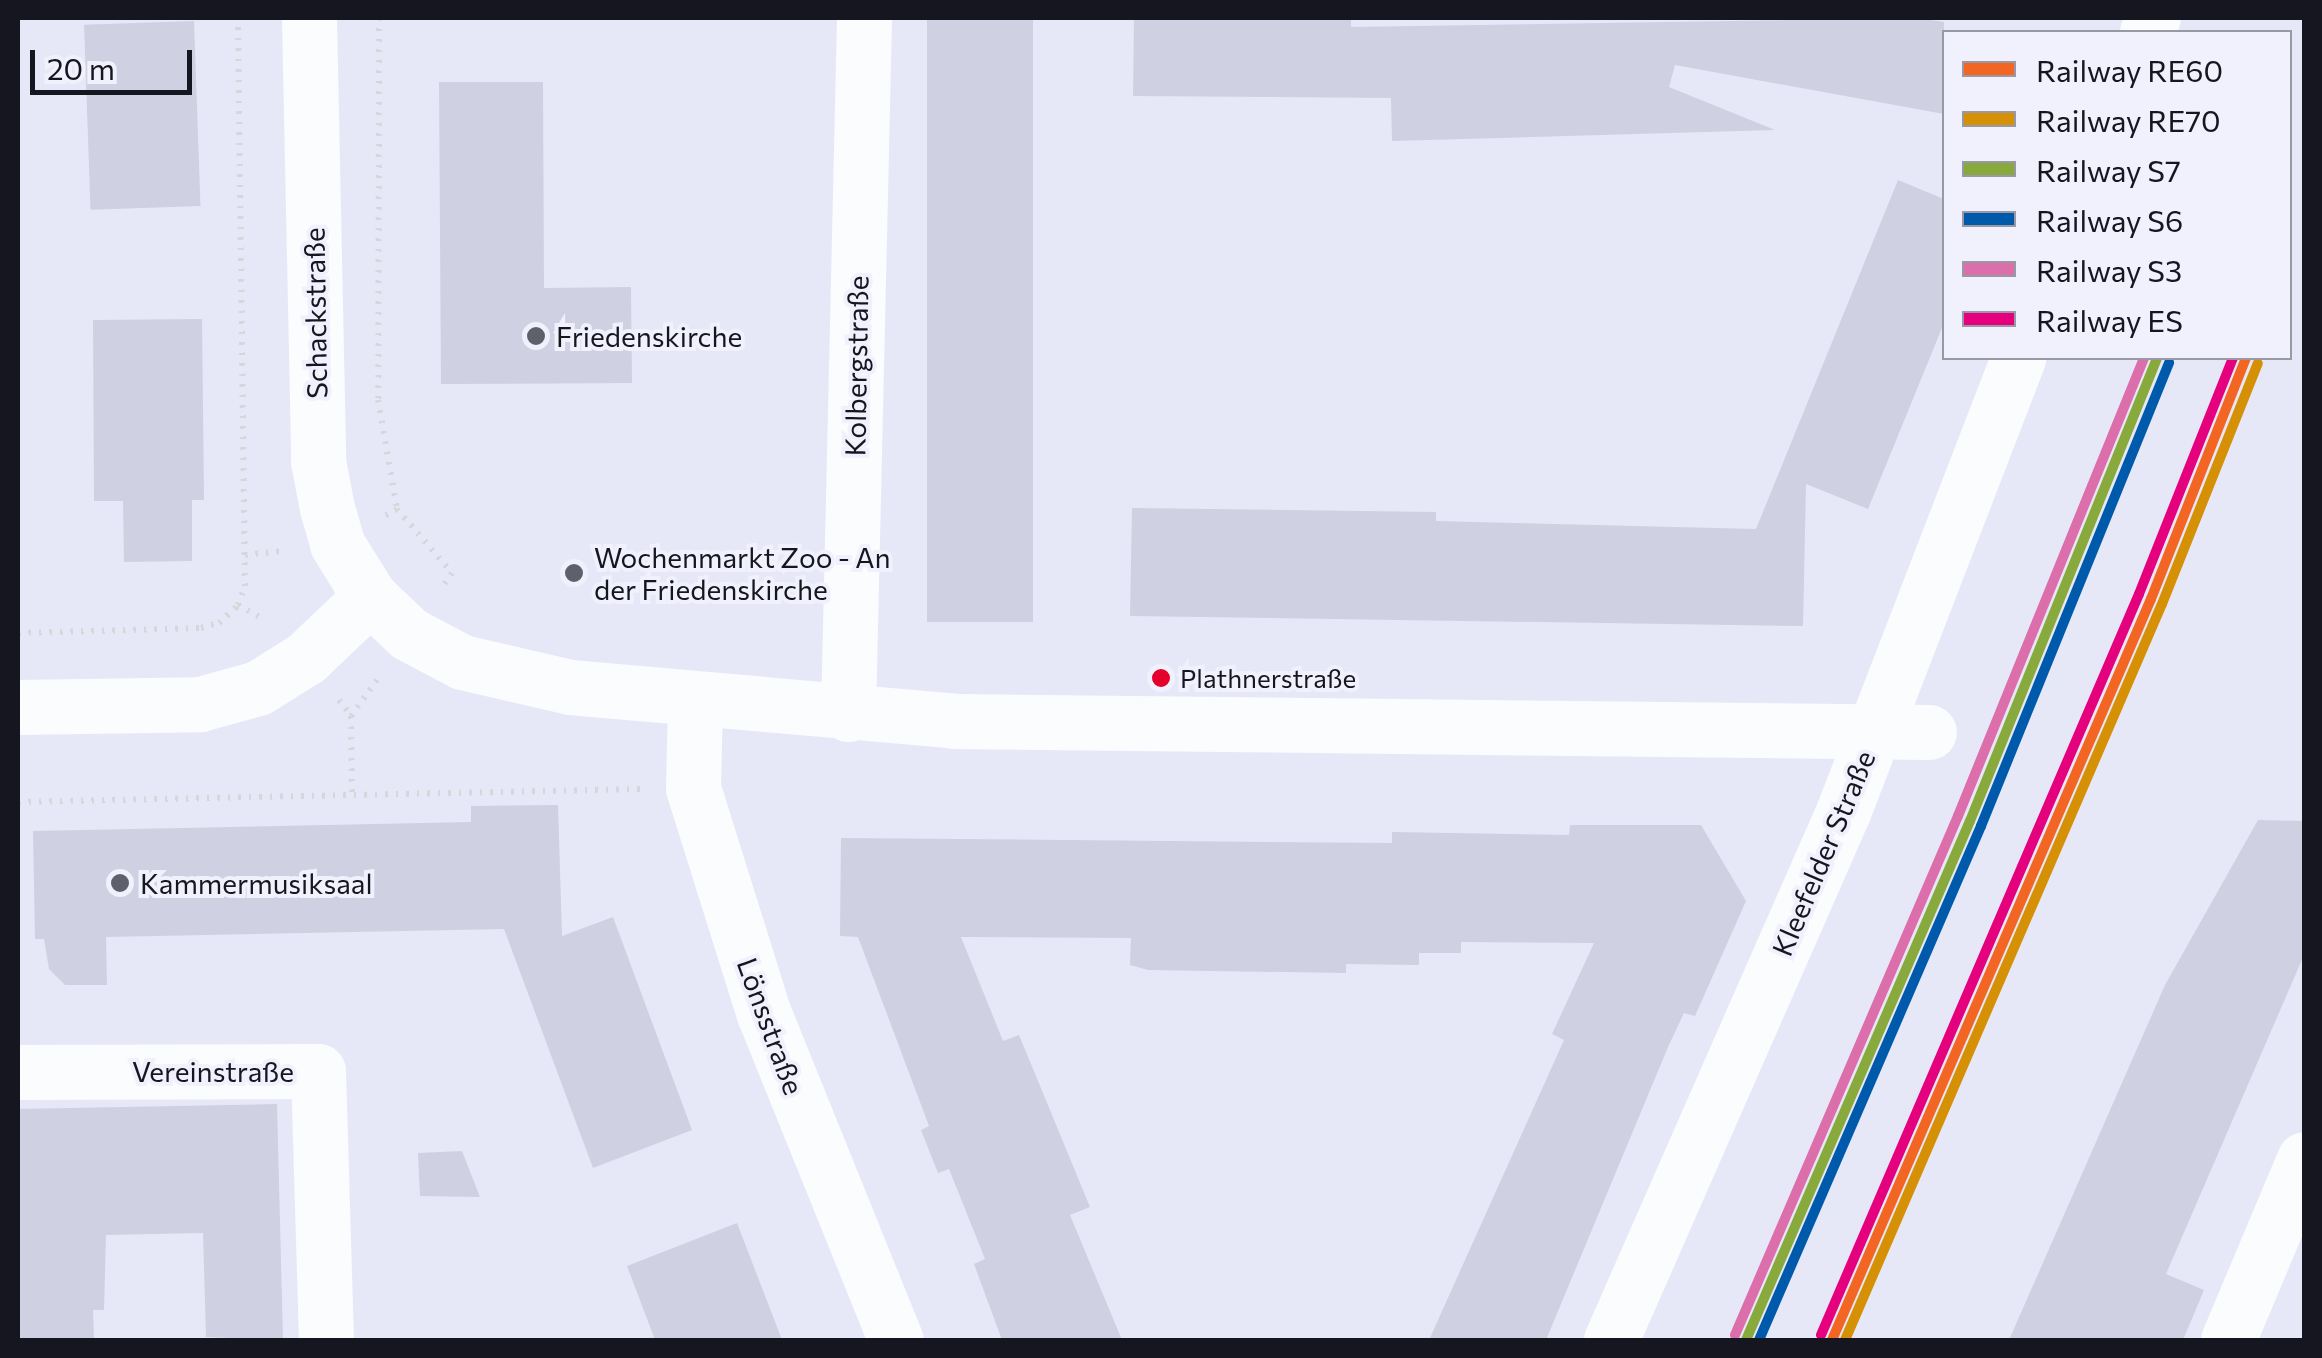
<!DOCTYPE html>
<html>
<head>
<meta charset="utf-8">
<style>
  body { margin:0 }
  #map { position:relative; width:2322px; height:1358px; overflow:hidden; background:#e6e8f7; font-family:Commissioner,sans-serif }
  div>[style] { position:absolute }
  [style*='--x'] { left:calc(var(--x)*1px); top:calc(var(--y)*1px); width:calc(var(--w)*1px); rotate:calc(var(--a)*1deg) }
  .building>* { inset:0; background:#cfd0e2; transform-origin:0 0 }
  .path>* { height:6px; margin-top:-3px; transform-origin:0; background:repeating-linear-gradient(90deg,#d6d6db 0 2.5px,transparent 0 10.5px) }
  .minor>* { height:55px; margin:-27.5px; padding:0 27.5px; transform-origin:27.5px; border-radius:27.5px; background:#fbfcfe }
  .rail-1>* { height:10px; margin:-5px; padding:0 5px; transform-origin:5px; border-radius:5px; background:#f26522 }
  .rail-2>* { height:10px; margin:-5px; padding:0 5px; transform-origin:5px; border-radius:5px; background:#d59005 }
  .rail-3>* { height:10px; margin:-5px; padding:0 5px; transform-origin:5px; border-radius:5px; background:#88a93c }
  .rail-4>* { height:10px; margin:-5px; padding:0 5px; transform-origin:5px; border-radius:5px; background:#005aab }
  .rail-5>* { height:10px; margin:-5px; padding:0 5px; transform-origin:5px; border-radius:5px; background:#db6eab }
  .rail-6>* { height:10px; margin:-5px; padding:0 5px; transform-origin:5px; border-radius:5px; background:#e5007d }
  .dots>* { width:28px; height:28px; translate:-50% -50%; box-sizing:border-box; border:5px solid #f0f1fc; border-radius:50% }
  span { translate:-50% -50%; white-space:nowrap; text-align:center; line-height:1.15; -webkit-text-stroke:8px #f0f1fc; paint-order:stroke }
  .bus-label { font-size:26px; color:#15161f }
  .left { translate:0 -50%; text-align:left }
  .street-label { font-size:28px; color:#15161f }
  .poi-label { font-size:28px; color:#15161f }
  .frame { position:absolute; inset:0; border:20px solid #15161f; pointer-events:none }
  .legend { position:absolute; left:1942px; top:30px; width:350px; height:330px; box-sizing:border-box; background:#f0f1fc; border:2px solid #9899a4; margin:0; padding:12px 18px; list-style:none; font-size:30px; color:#15161f }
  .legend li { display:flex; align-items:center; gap:20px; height:50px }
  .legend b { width:50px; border:2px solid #9899a4 }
  .scale { position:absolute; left:30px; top:50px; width:162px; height:45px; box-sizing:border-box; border:5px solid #15161f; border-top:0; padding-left:12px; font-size:30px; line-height:35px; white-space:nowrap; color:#15161f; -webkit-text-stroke:8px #f0f1fc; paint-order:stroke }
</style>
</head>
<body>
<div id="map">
  <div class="building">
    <div style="left:927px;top:18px;width:106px;height:604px"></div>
    <div style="clip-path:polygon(1134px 18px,1351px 18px,1351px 27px,1917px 18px,1944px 22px,1944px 114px,1675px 65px,1669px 87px,1775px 130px,1392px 141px,1391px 98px,1133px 96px)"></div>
    <div style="left:194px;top:21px;width:185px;height:110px;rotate:88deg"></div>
    <div style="clip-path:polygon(439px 82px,543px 82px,544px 288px,631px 287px,632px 383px,441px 384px)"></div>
    <div style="clip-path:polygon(1898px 180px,1944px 199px,1944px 323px,1868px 509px,1806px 484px,1803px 626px,1130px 616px,1132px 508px,1436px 512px,1436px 521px,1756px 529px)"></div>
    <div style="clip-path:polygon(202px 319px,204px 500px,192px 500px,192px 561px,124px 562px,123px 501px,94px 501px,93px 320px)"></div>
    <div style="clip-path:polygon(558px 805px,562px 936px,613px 917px,692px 1130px,593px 1168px,504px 929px,106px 937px,107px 985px,65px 985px,49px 969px,44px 939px,35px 939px,33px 831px,471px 822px,471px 806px)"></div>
    <div style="clip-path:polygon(2258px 820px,2304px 821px,2304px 955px,2166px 1274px,2204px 1290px,2183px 1340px,2009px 1340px,2165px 985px)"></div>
    <div style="clip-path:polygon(1570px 825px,1701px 825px,1746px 901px,1695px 1016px,1684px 1013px,1668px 1047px,1546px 1340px,1429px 1340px,1564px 1040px,1552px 1034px,1594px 943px,1461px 942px,1461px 953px,1419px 953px,1419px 965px,1346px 964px,1346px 973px,1148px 970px,1130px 965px,1131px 938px,961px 937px,1003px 1041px,1019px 1035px,1090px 1207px,1070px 1215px,1122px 1340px,1002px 1340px,974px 1264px,985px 1259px,949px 1169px,938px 1173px,921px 1130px,929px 1126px,858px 937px,840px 936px,841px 838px,1392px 843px,1392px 832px,1569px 835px)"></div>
    <div style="clip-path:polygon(277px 1104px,283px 1340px,206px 1337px,203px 1233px,106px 1235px,104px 1310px,93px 1310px,94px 1340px,18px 1340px,18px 1109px)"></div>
    <div style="clip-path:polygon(462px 1151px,480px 1197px,420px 1196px,418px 1153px)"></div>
    <div style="clip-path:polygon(737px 1223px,782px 1340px,655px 1340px,627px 1266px)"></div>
  </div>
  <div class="path">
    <div style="--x:379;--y:18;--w:382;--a:90.1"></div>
    <div style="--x:378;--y:400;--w:111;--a:80.1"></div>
    <div style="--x:397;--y:509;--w:16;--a:150"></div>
    <div style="--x:397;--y:509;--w:84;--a:49.3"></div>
    <div style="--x:452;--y:573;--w:19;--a:125"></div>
    <div style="--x:245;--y:555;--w:39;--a:-6"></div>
    <div style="--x:238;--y:605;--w:29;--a:29"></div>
    <div style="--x:18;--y:633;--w:183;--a:-1.6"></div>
    <div style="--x:201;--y:628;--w:19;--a:-16"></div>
    <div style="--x:219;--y:623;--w:26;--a:-43"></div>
    <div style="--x:238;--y:605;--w:20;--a:-70"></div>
    <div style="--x:245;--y:586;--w:568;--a:-90.71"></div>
    <div style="--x:339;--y:700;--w:20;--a:53"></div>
    <div style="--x:351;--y:716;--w:78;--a:89.3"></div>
    <div style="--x:351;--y:716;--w:48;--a:-54.3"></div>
    <div style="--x:18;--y:802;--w:623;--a:-1.2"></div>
  </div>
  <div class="minor">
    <div style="--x:309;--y:18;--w:443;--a:88.8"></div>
    <div style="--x:318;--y:461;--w:48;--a:79.2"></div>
    <div style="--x:327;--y:508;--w:37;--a:74"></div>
    <div style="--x:337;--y:544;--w:62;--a:58.1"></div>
    <div style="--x:370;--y:597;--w:54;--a:43.5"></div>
    <div style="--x:409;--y:634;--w:60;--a:27.8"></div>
    <div style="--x:462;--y:662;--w:111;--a:13"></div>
    <div style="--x:570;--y:687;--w:386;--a:5"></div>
    <div style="--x:955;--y:721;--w:974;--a:0.65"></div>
    <div style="--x:2147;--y:32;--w:15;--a:-67"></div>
    <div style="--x:695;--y:700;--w:88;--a:91.3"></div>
    <div style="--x:693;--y:788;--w:237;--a:72.6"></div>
    <div style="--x:764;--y:1014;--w:352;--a:68"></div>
    <div style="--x:18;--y:707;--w:182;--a:-0.9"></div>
    <div style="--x:200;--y:704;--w:60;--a:-15.4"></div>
    <div style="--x:258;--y:688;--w:57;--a:-32"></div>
    <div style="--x:306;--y:658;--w:88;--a:-43.6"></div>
    <div style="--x:848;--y:714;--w:696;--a:-88.68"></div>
    <div style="--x:18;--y:1072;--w:300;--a:-0.2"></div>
    <div style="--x:318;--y:1071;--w:269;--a:88.3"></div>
    <div style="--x:1611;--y:1340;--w:577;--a:-66.28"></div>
    <div style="--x:1843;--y:812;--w:487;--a:-68.9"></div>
    <div style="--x:2228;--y:1340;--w:196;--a:-67.2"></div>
  </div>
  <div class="rail-1">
    <div style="--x:1832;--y:1340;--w:807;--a:-66.71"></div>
    <div style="--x:2151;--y:599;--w:259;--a:-68.5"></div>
  </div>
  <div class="rail-2">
    <div style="--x:1845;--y:1340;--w:801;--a:-66.7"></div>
    <div style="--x:2162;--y:604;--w:259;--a:-68.3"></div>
  </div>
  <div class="rail-3">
    <div style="--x:1746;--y:1340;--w:565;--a:-66.66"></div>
    <div style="--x:1970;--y:821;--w:499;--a:-68"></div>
  </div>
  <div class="rail-4">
    <div style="--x:1759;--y:1340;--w:560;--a:-66.64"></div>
    <div style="--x:1981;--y:826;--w:500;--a:-67.9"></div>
  </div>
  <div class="rail-5">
    <div style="--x:1735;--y:1335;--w:565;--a:-66.75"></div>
    <div style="--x:1958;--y:816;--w:494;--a:-67.9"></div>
  </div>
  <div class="rail-6">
    <div style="--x:1821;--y:1335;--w:806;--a:-66.77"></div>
    <div style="--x:2139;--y:594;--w:254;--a:-68.3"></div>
  </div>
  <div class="dots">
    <div style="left:536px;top:336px;background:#5e606b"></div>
    <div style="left:574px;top:573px;background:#5e606b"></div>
    <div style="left:1161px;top:678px;background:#e4002b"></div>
    <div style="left:120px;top:883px;background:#5e606b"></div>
  </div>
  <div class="bus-label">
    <span class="left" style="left:1180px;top:678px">Plathnerstraße</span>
  </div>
  <div class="street-label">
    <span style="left:315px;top:313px;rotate:-91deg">Schackstraße</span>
    <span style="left:856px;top:366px;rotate:-89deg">Kolbergstraße</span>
    <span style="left:1823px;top:853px;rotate:-67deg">Kleefelder Straße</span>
    <span style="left:771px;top:1026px;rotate:70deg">Lönsstraße</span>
    <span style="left:213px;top:1071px">Vereinstraße</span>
  </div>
  <div class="poi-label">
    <span class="left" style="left:556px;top:336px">Friedenskirche</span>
    <span class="left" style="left:594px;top:573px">Wochenmarkt Zoo - An<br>der Friedenskirche</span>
    <span class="left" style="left:140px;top:883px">Kammermusiksaal</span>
  </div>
  <div class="frame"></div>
  <ul class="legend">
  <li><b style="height:12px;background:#f26522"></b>Railway RE60</li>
  <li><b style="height:12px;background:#d59005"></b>Railway RE70</li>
  <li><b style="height:12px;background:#88a93c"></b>Railway S7</li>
  <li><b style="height:12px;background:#005aab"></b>Railway S6</li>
  <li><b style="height:12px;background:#db6eab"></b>Railway S3</li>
  <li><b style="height:12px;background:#e5007d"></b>Railway ES</li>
  </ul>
  <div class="scale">20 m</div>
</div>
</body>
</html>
